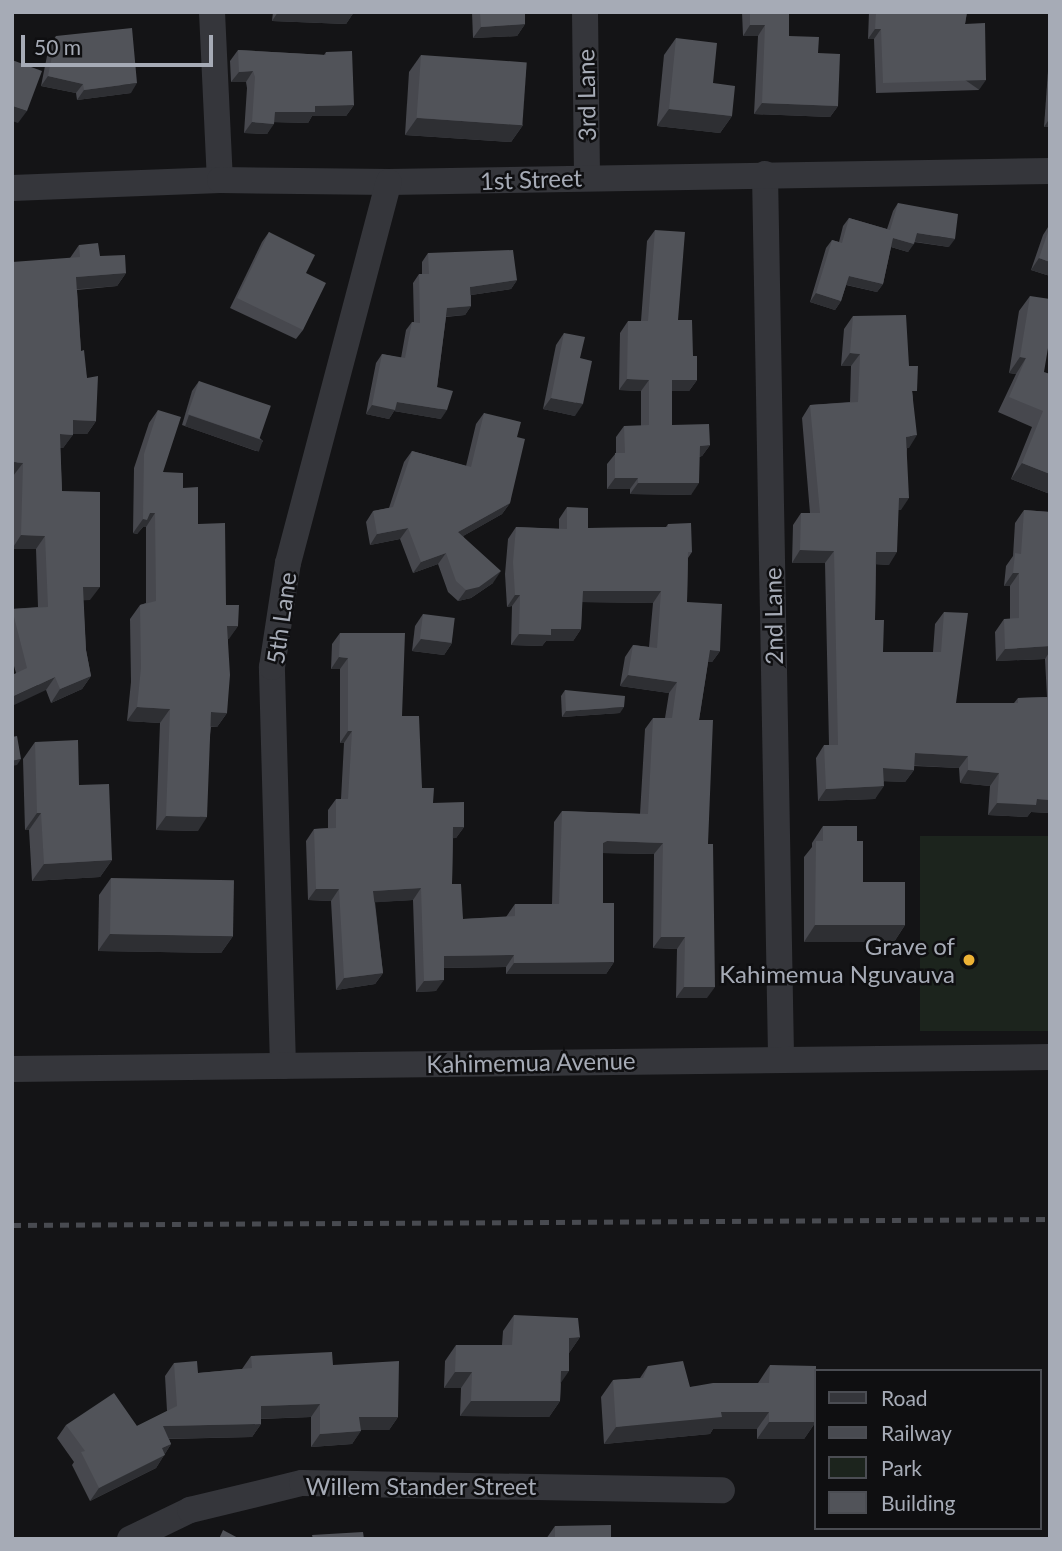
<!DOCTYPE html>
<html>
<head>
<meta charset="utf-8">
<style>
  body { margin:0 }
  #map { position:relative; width:1062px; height:1551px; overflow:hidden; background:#141416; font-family:Lato,sans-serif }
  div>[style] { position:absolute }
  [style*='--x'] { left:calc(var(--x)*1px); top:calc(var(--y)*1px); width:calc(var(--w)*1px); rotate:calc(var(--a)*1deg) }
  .green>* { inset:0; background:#1c241d; transform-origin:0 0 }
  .street>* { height:26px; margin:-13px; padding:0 13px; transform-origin:13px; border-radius:13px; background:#35363b }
  .rail>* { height:5px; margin-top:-2.5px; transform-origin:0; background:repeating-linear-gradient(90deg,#484a50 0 9px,transparent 0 16px) }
  .wall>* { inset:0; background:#47484e }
  .shaded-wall>* { inset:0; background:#2e2f33; transform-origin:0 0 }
  .building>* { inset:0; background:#515359; transform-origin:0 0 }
  .dots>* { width:19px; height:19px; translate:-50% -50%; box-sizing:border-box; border:4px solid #0f0f11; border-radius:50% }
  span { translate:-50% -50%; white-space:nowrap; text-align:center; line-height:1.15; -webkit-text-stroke:5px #0f0f11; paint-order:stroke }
  .street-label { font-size:24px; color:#a6abb6 }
  .poi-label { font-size:24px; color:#a6abb6 }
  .right { translate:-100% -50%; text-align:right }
  .frame { position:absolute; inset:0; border:14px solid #a6abb6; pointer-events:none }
  .legend { position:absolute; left:814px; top:1369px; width:228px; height:161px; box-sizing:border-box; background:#0f0f11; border:2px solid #4b4d53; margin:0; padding:9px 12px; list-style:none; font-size:21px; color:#a6abb6 }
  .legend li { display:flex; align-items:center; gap:14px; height:35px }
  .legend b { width:35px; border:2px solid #4b4d53 }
  .scale { position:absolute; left:21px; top:35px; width:192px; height:32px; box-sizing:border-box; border:4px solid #a6abb6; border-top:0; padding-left:9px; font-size:21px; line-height:24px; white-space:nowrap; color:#a6abb6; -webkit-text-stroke:5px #0f0f11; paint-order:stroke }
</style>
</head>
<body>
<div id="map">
  <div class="green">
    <div style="left:1050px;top:836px;width:195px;height:130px;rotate:90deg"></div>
  </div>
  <div class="street">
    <div style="--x:212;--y:12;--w:168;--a:87.3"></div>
    <div style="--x:585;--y:12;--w:165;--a:89.3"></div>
    <div style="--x:765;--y:174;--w:884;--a:88.96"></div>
    <div style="--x:12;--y:188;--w:208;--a:-2.2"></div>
    <div style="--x:220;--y:180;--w:169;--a:0.7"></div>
    <div style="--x:389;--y:182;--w:661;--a:-0.95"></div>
    <div style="--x:283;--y:1066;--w:399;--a:-91.6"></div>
    <div style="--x:272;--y:667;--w:105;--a:-81.3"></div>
    <div style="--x:288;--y:563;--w:394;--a:-75.2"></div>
    <div style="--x:12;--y:1069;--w:1038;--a:-0.66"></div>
    <div style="--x:130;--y:1539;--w:67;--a:-25.8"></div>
    <div style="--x:190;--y:1510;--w:115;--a:-13.6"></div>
    <div style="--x:302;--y:1483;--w:420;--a:1"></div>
  </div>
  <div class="rail">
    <div style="--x:12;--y:1225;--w:1038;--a:-0.33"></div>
  </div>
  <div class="wall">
    <div style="clip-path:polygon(273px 12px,354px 12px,346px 24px,272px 21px)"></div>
    <div style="clip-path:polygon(472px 12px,525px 12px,525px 24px,517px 36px,473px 38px)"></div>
    <div style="clip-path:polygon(742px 12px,789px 12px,789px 36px,838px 106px,830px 117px,754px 114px,758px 36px,743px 36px)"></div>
    <div style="clip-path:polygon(869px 12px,967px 12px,965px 24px,979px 90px,876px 93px,874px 39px,868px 39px)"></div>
    <div style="clip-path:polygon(56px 36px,131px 93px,77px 100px,76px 93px,41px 86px,49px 46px)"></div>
    <div style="clip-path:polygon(676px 38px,713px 83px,732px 116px,720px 133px,657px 126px,664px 55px)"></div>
    <div style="clip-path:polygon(1050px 43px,1050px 127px,1044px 127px)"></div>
    <div style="clip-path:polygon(238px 50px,324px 55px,326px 52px,354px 105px,346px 116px,312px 116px,308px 123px,274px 122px,267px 134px,244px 133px,247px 88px,246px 82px,231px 82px,230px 61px)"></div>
    <div style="clip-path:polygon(421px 55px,523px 125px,511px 142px,405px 135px,409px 72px)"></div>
    <div style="clip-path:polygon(898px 203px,949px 247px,914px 242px,908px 252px,891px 247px,883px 284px,877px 292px,846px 285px,841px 301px,835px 310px,810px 302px,826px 248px,832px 240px,839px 242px,843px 226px,849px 218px,887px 229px,893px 211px)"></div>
    <div style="clip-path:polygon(1050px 224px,1050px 276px,1031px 270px,1043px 235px)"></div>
    <div style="clip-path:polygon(655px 230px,678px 320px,693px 356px,697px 380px,689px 391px,672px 391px,672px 425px,710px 445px,702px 456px,699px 457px,691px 495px,630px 494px,630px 489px,607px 489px,607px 464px,616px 453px,616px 437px,624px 426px,641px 426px,641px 391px,619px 390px,620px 333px,628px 321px,641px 321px,647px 241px)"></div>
    <div style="clip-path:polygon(269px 232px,306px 273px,303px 330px,296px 339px,230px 308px,262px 242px)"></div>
    <div style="clip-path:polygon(79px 245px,100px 256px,126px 273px,117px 286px,77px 290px,81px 351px,96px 421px,87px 434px,73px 434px,63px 448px,60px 448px,62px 491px,90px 600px,83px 600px,86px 650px,91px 676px,82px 689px,51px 703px,46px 690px,16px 673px,12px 659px,12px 609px,38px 607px,36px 549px,12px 549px,13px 476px,70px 258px)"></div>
    <div style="clip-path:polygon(428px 253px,517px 280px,511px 289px,471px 295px,471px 306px,465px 315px,446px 317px,437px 387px,441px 419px,394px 411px,389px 419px,366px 414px,376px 363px,382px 354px,401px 358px,406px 330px,412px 322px,414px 322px,413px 283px,419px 274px,422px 274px,422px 262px)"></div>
    <div style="clip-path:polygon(1030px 296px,1044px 372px,1050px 494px,1011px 479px,1032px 427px,998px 412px,1016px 374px,1009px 373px,1019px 311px)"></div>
    <div style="clip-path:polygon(853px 316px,909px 366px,913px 398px,909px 448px,907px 448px,901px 510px,898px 510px,889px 565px,876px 564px,875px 620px,883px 652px,933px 652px,935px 624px,944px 612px,956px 703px,1014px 703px,1018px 698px,1047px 697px,1045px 659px,996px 661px,995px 632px,1004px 619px,1010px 619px,1010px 586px,1004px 586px,1006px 566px,1013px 556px,1015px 523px,1024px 510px,1050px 512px,1050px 813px,1031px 812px,1027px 817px,988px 815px,990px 786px,960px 783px,959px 768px,914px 766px,914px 770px,905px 782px,884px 781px,875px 799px,818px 801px,816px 758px,824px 745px,829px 745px,825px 563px,792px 563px,793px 525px,801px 513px,810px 513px,802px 418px,810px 405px,850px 402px,851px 366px,841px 366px,844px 329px)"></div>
    <div style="clip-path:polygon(564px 333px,580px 358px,575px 416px,543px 409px,556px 345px)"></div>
    <div style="clip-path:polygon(199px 381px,263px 441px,256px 451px,182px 425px,192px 391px)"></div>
    <div style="clip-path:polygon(158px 410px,163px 472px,183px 488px,198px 524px,226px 605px,238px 626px,228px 639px,227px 713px,217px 727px,211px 727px,198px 831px,156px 830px,160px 723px,127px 721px,131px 682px,130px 619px,140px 605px,146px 603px,146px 527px,143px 527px,137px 534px,133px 533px,134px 468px,149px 423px)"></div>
    <div style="clip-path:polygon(484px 413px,517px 437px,510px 503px,502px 514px,463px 536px,493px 583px,471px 598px,458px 601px,448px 592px,438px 564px,413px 573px,400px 539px,370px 545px,366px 522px,373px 511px,389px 508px,404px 462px,412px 451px,466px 466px,476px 424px)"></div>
    <div style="clip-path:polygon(567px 507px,588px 528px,666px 527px,668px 524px,692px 552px,688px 558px,687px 602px,720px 651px,712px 662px,708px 662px,699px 720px,708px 844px,707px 998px,676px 998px,677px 949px,653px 948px,654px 854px,603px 853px,603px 903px,614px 962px,606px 974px,506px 974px,506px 967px,444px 968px,436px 991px,416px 992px,413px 900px,375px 902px,383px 973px,375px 984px,336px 990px,331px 901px,308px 900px,306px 841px,314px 829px,328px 828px,328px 810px,336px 799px,341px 799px,344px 743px,340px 743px,340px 669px,331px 669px,332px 644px,340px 633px,402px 716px,422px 788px,433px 803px,464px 827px,456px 838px,453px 838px,452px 884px,463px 919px,506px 917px,515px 904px,552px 904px,554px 822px,562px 811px,640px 814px,645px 729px,653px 718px,665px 718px,669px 693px,620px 686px,625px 657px,633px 645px,649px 647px,653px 603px,582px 602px,581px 629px,573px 641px,546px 641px,542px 646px,511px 645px,512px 606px,507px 607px,505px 574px,508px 539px,516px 527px,559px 529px,559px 519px)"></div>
    <div style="clip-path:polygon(423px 614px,452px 643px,444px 655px,412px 651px,415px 626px)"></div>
    <div style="clip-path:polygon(565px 690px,620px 713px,562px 717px,561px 696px)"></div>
    <div style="clip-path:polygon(35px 742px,79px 785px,112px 860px,100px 877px,32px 881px,29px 830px,25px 830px,23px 759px)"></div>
    <div style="clip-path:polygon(823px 826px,857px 841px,863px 882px,905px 925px,894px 942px,804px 942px,804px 857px,812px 847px,812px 843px)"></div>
    <div style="clip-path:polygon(111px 878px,233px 936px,221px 953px,98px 951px,99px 895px)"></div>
    <div style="clip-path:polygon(514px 1315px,580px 1337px,569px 1353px,561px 1382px,560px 1401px,549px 1417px,460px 1416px,461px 1388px,444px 1388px,445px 1361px,456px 1345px,502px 1345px,503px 1331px)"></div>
    <div style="clip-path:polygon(251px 1356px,333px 1365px,398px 1417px,389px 1430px,361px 1430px,352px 1444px,311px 1447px,311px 1417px,261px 1419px,261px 1424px,252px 1437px,169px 1439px,171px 1444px,156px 1468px,90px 1501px,72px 1465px,74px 1462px,57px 1438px,66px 1425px,137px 1426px,167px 1411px,165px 1376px,174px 1363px,198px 1373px,242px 1369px)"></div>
    <div style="clip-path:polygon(770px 1365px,815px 1371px,815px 1423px,804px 1439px,757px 1439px,757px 1429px,713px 1429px,710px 1434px,604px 1444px,601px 1397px,613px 1380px,640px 1378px,648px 1366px,690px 1387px,758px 1383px)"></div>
    <div style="clip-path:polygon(555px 1526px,611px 1538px,654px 1539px,546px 1539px)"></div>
  </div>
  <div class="shaded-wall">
    <div style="clip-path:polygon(278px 12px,354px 12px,346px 24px,272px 21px)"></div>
    <div style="clip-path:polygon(525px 24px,517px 36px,473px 38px,481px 27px)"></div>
    <div style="clip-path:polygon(750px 25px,765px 25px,758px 36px,743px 36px)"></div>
    <div style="clip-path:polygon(875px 29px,881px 29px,874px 39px,868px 39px)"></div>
    <div style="clip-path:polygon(253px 71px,246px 82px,231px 82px,239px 72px)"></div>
    <div style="clip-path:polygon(48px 76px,83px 84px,76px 93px,41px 86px)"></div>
    <div style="left:986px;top:80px;width:12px;height:103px;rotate:125deg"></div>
    <div style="clip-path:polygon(137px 83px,131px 93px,77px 100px,84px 90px)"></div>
    <div style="clip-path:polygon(762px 103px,838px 106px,830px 117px,754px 114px)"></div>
    <div style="clip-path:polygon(354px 105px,346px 116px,312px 116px,308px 123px,267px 122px,275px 112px,315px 106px)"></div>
    <div style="clip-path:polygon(12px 106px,27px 111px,18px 123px,12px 121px)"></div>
    <div style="clip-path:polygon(669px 109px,732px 116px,720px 133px,657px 126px)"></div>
    <div style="clip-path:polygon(417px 118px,523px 125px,511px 142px,405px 135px)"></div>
    <div style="clip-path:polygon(1050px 118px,1050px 127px,1044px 127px)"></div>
    <div style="clip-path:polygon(252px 122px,274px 124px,267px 134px,244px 133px)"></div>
    <div style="clip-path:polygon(917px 233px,955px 239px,949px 247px,911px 241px)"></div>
    <div style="clip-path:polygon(893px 238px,914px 244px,908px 252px,888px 246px)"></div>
    <div style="clip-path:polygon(1039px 258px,1050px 262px,1050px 276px,1031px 270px)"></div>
    <div style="clip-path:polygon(126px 273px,117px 286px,67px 290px,76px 277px)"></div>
    <div style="clip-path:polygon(849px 276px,883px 284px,877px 292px,843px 284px)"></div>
    <div style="clip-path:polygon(517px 280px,511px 289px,464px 296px,470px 287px)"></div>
    <div style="clip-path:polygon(816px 293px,841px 301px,835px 310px,810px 302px)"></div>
    <div style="clip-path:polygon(471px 306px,465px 315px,441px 317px,447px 308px)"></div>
    <div style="clip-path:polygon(850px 353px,860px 354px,851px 366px,841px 366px)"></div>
    <div style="clip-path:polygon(1020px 357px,1026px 358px,1016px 374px,1009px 373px)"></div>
    <div style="clip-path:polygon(627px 379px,649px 380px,641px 391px,619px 390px)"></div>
    <div style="clip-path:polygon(672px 380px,697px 380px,689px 391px,664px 391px)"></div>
    <div style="clip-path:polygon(551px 398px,583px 404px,575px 416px,543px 409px)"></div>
    <div style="clip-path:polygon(397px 402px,447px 410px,441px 419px,394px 411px,389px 419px,366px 414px,372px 405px)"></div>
    <div style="left:189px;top:415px;width:78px;height:12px;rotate:19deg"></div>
    <div style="clip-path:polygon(73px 420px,96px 421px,87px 434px,63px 434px)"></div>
    <div style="clip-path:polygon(60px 434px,73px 435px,63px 448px,51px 448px)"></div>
    <div style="clip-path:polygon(917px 435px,909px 448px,898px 449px,906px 437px)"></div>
    <div style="clip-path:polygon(710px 445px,702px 456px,692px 457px,700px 446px)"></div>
    <div style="clip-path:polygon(12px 462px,23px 463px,13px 476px,12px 476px)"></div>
    <div style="clip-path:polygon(1022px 463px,1050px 474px,1050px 494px,1011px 479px)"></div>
    <div style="clip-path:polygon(615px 478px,638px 478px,630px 489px,607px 489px)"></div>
    <div style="clip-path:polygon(638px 483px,699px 483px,691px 495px,630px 494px)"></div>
    <div style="clip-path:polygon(899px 498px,909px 498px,901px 510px,890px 510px)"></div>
    <div style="clip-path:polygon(510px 503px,502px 514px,451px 543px,458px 532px)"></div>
    <div style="clip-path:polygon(150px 513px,155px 513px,146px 527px,143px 527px,137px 534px,133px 533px,143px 519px)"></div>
    <div style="clip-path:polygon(408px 528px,400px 539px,370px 545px,377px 534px)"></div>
    <div style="clip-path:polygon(21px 535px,45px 536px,36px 549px,12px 549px)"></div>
    <div style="clip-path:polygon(800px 550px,834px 551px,825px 563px,792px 563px)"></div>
    <div style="clip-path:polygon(876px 552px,897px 552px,889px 565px,868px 564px)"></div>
    <div style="clip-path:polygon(446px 553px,438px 564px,413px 573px,421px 562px)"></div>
    <div style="clip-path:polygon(501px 571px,493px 583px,471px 598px,458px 601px,466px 590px)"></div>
    <div style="clip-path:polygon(1013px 573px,1019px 573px,1010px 586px,1004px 586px)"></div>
    <div style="clip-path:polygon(83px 587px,100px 587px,90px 600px,73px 601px)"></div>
    <div style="clip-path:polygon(583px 591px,661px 591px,653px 603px,575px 602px)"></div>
    <div style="clip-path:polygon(515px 595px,520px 595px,512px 606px,507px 607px)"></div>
    <div style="clip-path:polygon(227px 626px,238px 626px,229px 639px,217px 640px)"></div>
    <div style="clip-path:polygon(551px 629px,581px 629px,573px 641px,546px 641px,542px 646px,511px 645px,519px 634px)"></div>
    <div style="clip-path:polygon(421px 639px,452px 643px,444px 655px,412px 651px)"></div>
    <div style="clip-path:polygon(1050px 646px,1050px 651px,1045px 659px,996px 661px,1005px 649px)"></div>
    <div style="clip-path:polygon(710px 650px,720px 651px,712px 662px,702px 662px)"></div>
    <div style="clip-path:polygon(339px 657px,348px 658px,340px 669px,331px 669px)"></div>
    <div style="clip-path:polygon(628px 675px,677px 682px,669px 693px,620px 686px)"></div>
    <div style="clip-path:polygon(91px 676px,82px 689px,51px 703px,60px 689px)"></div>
    <div style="clip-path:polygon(55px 677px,46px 690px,12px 706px,12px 697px)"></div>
    <div style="clip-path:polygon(137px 707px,170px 709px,160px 723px,127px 721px)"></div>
    <div style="clip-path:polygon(624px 707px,620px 713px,562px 717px,566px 711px)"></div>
    <div style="clip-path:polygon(211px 712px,227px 713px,217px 727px,202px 726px)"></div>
    <div style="clip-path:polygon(348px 731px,352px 731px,344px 743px,340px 743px)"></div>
    <div style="clip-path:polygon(915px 753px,968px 756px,959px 768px,906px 765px)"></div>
    <div style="clip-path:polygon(21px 759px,17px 765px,12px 766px,12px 761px)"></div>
    <div style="clip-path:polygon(883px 768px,914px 770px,905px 782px,874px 781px)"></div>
    <div style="clip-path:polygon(968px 770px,999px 773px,990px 786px,960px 783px)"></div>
    <div style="clip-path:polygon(884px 786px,875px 799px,818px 801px,826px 789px)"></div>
    <div style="clip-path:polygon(1037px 799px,1050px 800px,1050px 813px,1031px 812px,1027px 817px,988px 815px,997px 803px)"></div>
    <div style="clip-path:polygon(37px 813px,41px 813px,29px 830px,25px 830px)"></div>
    <div style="clip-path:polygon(166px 816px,207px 817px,198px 831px,156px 830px)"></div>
    <div style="clip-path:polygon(453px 827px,464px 827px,456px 838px,445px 839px)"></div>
    <div style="clip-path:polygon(607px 841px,663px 843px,654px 854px,598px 853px,603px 843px)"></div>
    <div style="clip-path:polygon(112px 860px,100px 877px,32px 881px,44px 864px)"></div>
    <div style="clip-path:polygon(421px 888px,413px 900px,365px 903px,373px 891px)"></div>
    <div style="clip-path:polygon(316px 889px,339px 889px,331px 901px,308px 900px)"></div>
    <div style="clip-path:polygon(815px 925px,905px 925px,894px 942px,804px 942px)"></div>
    <div style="clip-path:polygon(110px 934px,233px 936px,221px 953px,98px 951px)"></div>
    <div style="clip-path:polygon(661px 937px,685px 937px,677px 949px,653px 948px)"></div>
    <div style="clip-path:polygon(514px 955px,506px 967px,436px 968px,444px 956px)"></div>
    <div style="clip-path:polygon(614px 962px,606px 974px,506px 974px,514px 963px)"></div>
    <div style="clip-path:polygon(383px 973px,375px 984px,336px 990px,344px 978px)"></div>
    <div style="clip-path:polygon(444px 980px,436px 991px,416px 992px,424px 981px)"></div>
    <div style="clip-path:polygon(684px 987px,715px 987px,707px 998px,676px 998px)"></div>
    <div style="clip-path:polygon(580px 1337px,569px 1353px,569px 1338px)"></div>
    <div style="clip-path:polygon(561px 1371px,569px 1371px,558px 1387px)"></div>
    <div style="clip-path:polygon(455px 1372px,472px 1372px,461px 1388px,444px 1388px)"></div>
    <div style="clip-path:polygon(471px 1401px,560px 1401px,549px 1417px,460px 1416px)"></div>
    <div style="clip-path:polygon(320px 1404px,311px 1417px,251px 1419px,261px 1406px)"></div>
    <div style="clip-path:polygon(721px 1412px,769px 1412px,757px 1429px,713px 1429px,710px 1434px,604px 1444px,616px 1427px)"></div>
    <div style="clip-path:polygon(359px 1417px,398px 1417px,389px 1430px,350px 1430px)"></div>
    <div style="clip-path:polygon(769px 1422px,815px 1422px,815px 1423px,804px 1439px,757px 1439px)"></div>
    <div style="clip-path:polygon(261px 1424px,252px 1437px,154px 1439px,163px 1426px)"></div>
    <div style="clip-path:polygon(361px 1431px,352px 1444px,311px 1447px,320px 1434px)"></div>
    <div style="clip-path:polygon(171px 1444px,156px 1468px,90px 1501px,99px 1488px,162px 1448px)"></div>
  </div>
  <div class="building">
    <div style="clip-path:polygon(480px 12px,525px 12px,525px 24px,481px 27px)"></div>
    <div style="clip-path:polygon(750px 12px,789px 12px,789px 36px,819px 37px,818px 53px,840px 54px,838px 106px,762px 103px,765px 25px,750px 25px)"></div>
    <div style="clip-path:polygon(876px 12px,967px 12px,965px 24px,985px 23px,986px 80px,883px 83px,881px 29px,875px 29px)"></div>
    <div style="clip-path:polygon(132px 28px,137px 83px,84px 90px,83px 84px,48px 76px,56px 36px)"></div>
    <div style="clip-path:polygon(676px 38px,717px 43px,713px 83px,735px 86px,732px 116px,669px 109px)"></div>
    <div style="clip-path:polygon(238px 50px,326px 55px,326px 52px,352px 51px,354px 105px,315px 106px,315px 112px,275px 112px,274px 124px,252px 122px,255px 77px,253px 71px,239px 72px)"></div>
    <div style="left:421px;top:55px;width:106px;height:63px;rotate:4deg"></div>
    <div style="clip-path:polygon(12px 60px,42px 71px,27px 111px,12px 106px)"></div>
    <div style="clip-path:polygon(898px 203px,958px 214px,955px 239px,917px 233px,914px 244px,893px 238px,883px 284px,849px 276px,841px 301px,816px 293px,832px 240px,842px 243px,849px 218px,890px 230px)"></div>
    <div style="clip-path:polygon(1050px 226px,1050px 262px,1039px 258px)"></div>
    <div style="clip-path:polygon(655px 230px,685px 232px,678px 320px,692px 320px,693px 356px,697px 356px,697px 380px,672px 380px,672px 425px,709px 424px,710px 445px,700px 446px,699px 483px,638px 483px,638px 478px,615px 478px,615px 453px,625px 453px,624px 426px,649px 425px,649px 380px,627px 379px,628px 321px,648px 321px)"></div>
    <div style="clip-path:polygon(269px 232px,315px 255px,306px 273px,326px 283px,303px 330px,237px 298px)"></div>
    <div style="clip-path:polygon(98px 243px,100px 256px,125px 255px,126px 273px,76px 277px,81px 351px,84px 350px,87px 378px,98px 376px,96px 421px,73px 420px,73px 435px,60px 434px,62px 491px,100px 492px,100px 587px,83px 587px,86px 650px,91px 676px,60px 689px,55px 677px,12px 697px,12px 675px,27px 668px,12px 609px,48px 607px,45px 536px,21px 535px,23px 463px,12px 462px,12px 262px,80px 257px,79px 245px)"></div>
    <div style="clip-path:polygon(513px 250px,517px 280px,470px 287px,471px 306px,447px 308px,437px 387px,453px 391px,447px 410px,397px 402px,395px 410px,372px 405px,382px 354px,405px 358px,412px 322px,420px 323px,419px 274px,429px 274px,428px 253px)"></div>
    <div style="clip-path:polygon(1030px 296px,1050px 299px,1050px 336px,1044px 372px,1050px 374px,1050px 474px,1022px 463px,1043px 411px,1009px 397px,1026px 358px,1020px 357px)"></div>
    <div style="clip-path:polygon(906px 315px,909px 366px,918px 366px,917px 391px,912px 391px,917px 435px,906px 437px,909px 498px,899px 498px,897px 552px,876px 552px,875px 620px,884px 620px,883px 652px,941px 652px,944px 612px,968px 613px,956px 703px,1018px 703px,1018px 698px,1050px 697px,1050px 800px,1037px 799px,1036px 805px,997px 803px,999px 773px,968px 770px,968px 756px,915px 753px,914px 770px,883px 768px,884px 786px,826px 789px,824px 745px,838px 745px,834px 551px,800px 550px,801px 513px,820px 513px,810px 405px,858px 402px,860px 354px,850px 353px,853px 316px)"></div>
    <div style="clip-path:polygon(564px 333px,585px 337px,580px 358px,592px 361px,583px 404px,551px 398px)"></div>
    <div style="left:199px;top:381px;width:76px;height:35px;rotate:19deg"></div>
    <div style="clip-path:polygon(158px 410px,181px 417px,163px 472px,183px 473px,183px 488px,198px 487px,198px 524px,225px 523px,226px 605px,239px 605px,238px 626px,227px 626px,230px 675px,227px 713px,211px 712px,207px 817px,166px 816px,170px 709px,137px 707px,141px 668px,140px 605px,156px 601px,155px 513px,150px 513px,147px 520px,143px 519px,144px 454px)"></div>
    <div style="clip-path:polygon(484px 413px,521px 422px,517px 437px,525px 439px,510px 503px,458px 532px,501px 571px,479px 587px,466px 590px,456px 581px,446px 553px,421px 562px,408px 528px,377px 534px,373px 511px,393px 507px,412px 451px,471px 467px)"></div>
    <div style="clip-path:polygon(567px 507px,588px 508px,588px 528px,668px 527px,668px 524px,691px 523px,692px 552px,688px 552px,687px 602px,722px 604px,720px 651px,710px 650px,699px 720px,713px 720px,708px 844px,713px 844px,715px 987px,684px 987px,685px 937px,661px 937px,663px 843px,607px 841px,603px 843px,603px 903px,614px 903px,614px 962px,514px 963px,514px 955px,444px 956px,444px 980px,424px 981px,421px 888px,373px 891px,383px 973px,344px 978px,339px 889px,316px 889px,314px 829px,336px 828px,336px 799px,348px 799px,352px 731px,348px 731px,348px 658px,339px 657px,340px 633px,405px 633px,402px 716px,419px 716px,422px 788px,434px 788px,433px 803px,464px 802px,464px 827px,453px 827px,452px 884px,461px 884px,463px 919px,515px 916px,515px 904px,559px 904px,562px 811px,648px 814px,653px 718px,672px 718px,677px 682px,628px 675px,633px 645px,657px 648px,661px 591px,583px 591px,581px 629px,551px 629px,551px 635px,519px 634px,520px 595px,515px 595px,513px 562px,516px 527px,567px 529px)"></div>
    <div style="clip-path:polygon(1024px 510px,1050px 512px,1050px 646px,1005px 649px,1004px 619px,1019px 618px,1019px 573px,1013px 573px,1015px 553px,1021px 554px)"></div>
    <div style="left:423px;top:614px;width:32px;height:25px;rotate:7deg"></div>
    <div style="clip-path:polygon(565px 690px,625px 696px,624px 707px,566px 711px)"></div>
    <div style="clip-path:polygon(17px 736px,21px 759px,12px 761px,12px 737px)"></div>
    <div style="clip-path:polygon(78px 740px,79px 785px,109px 784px,112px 860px,44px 864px,41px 813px,37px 813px,35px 742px)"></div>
    <div style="clip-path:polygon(823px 826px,857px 826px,857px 841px,863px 841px,863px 882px,905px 882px,905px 925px,815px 925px,816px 841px,823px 841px)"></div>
    <div style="left:111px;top:878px;width:123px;height:56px;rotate:1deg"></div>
    <div style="clip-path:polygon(514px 1315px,578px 1318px,580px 1337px,569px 1338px,569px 1371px,561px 1371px,560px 1401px,471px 1401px,472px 1372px,455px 1372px,456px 1345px,512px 1345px)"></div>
    <div style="clip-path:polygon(332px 1352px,333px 1365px,399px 1361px,398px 1417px,359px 1417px,361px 1431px,320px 1434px,320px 1404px,261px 1406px,261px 1424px,163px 1426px,171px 1444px,162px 1448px,165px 1455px,99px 1488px,81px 1452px,85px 1451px,66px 1425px,114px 1393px,137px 1426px,177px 1406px,174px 1363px,197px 1361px,198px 1373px,252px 1368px,251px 1356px)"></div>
    <div style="clip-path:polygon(683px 1361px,690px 1387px,713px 1383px,769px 1383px,770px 1365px,816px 1366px,815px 1422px,769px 1422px,769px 1412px,721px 1412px,722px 1417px,616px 1427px,613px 1380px,643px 1378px,648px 1366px)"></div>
    <div style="clip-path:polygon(611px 1525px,611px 1538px,654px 1537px,654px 1539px,555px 1539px,555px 1526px)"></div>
    <div style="clip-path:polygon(223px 1530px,240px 1539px,219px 1539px)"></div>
    <div style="clip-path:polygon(363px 1532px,364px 1539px,313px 1539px,312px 1535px)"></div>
  </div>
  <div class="dots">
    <div style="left:969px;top:960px;background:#edb235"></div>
  </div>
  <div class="street-label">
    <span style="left:586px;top:95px;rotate:-91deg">3rd Lane</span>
    <span style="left:531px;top:179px;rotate:-2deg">1st Street</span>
    <span style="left:773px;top:616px;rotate:-91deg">2nd Lane</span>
    <span style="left:281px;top:618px;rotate:-82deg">5th Lane</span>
    <span style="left:531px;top:1062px;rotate:-1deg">Kahimemua Avenue</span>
    <span style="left:421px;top:1486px">Willem Stander Street</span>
  </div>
  <div class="poi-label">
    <span class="right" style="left:955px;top:960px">Grave of<br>Kahimemua Nguvauva</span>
  </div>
  <div class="frame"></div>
  <ul class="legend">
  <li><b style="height:9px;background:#35363b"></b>Road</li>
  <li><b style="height:9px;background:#484a50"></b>Railway</li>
  <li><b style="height:19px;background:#1c241d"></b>Park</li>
  <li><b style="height:19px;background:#515359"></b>Building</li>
  </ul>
  <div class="scale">50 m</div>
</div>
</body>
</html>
